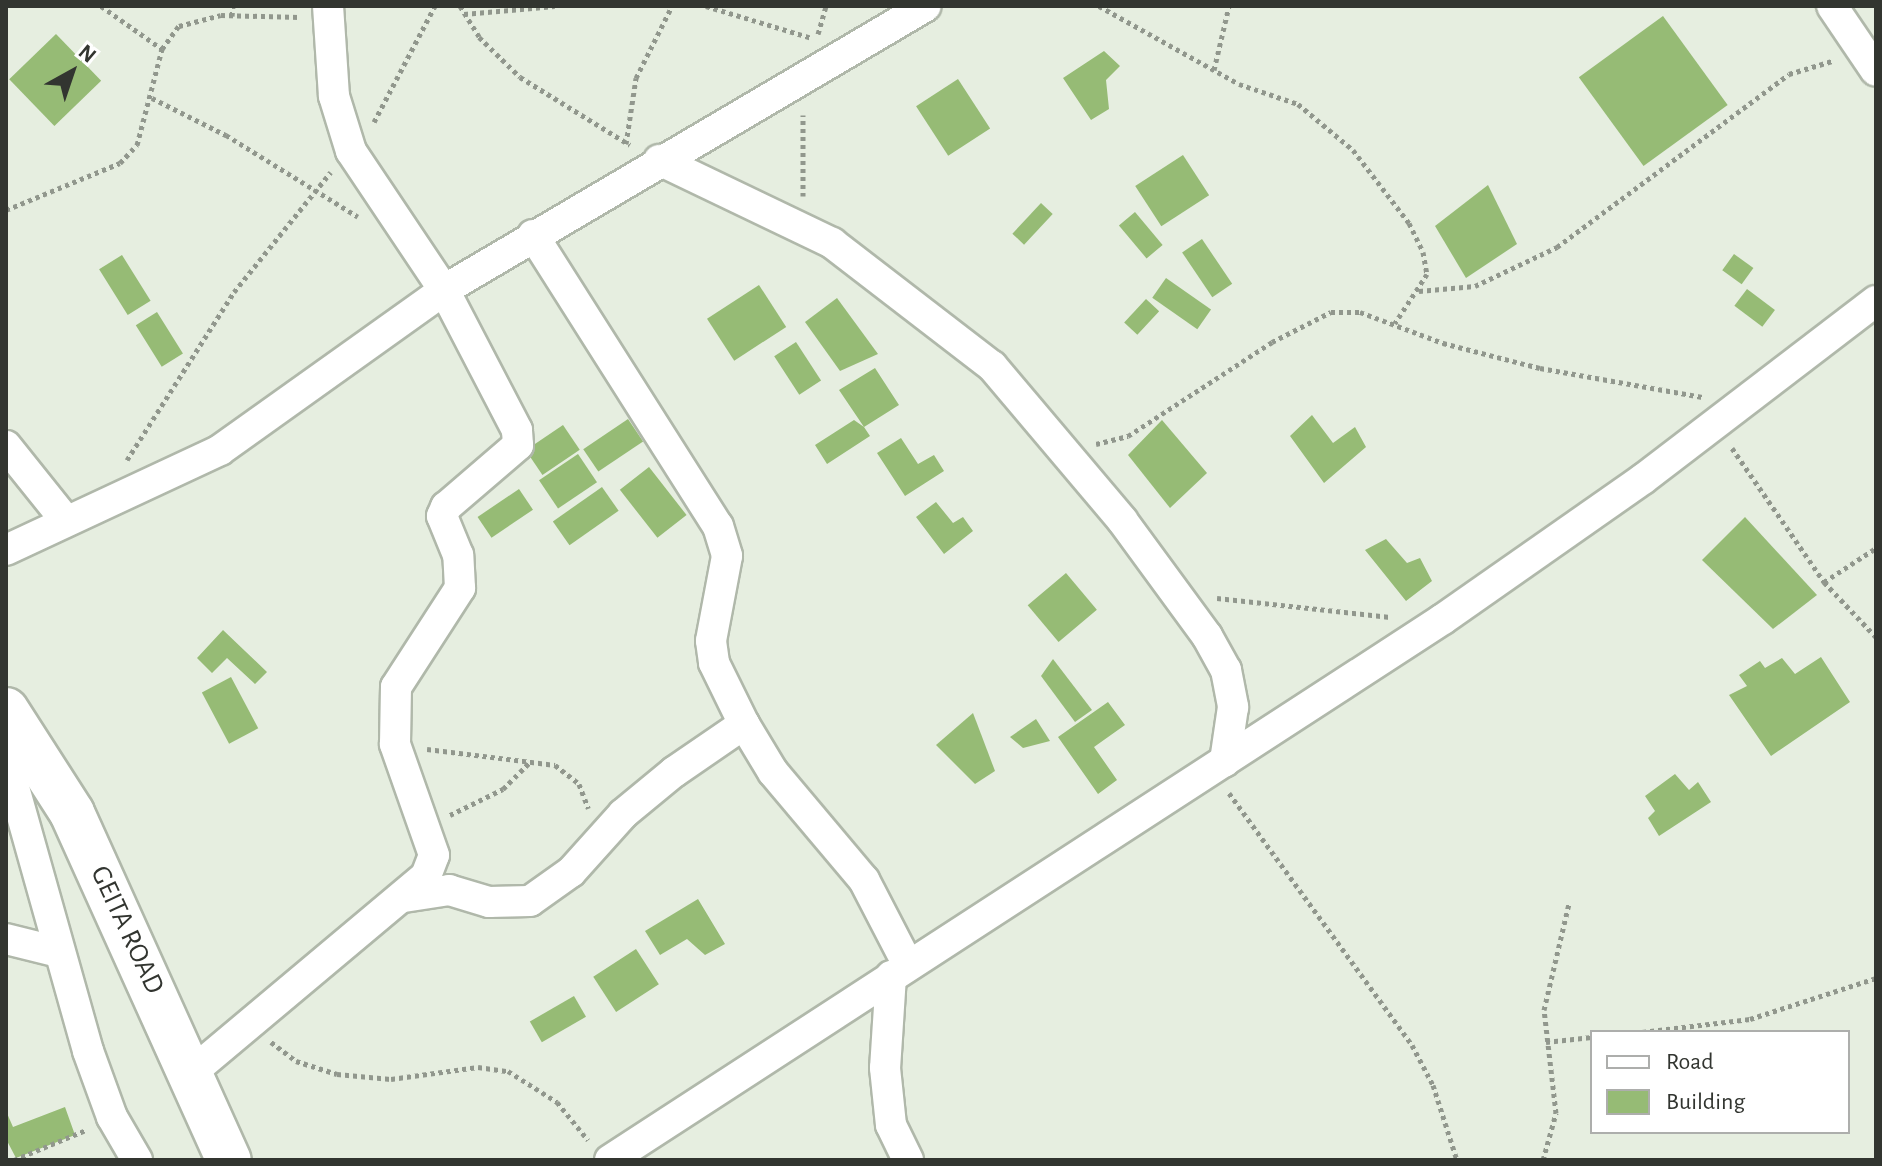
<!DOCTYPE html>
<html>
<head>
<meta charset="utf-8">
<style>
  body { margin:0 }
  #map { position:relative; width:1882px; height:1166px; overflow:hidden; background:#e6eee0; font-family:"Alegreya Sans",sans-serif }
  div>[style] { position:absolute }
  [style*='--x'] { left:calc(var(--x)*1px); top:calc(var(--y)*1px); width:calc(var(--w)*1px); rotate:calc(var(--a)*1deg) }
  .building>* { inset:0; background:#96bb75; transform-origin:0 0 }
  .path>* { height:5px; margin-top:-2.5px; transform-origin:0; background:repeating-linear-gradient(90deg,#91978d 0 4px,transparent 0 8px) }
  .roads { filter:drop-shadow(2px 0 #b0b8aa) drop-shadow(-2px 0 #b0b8aa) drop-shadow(0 2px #b0b8aa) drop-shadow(0 -2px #b0b8aa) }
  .minor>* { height:30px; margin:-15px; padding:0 15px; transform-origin:15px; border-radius:15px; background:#fff }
  .highway>* { height:44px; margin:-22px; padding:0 22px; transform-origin:22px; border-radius:22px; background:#fff }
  span { translate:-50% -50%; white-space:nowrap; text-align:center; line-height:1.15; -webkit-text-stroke:6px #fff; paint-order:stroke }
  .street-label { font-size:28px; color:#323530 }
  .frame { position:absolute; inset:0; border:8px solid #323530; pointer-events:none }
  .legend { position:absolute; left:1590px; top:1030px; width:260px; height:104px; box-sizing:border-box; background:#fff; border:2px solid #adaeac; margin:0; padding:10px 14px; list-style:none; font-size:24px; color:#323530 }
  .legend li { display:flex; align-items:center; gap:16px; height:40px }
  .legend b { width:40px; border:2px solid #adaeac }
  .north { position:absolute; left:32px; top:32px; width:80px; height:80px; -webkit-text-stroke:6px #fff; paint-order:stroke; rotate:40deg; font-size:22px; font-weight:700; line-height:32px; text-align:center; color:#323530 }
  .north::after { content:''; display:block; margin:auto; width:28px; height:36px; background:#323530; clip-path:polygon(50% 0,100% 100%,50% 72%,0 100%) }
</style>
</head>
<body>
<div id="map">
  <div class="building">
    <div style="left:1663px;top:16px;width:110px;height:104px;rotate:54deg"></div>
    <div style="left:56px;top:34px;width:65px;height:65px;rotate:46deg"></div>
    <div style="clip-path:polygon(1104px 51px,1120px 66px,1106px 80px,1109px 109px,1091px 120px,1063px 78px)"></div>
    <div style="left:958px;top:79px;width:59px;height:50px;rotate:57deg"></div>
    <div style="left:1183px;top:155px;width:48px;height:57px;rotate:57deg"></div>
    <div style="clip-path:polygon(1488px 185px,1517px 244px,1466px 278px,1435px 226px)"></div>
    <div style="left:1041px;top:203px;width:16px;height:42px;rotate:43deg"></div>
    <div style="left:1135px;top:212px;width:43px;height:21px;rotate:50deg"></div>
    <div style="left:1202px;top:239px;width:54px;height:24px;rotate:56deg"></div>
    <div style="left:1734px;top:254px;width:24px;height:20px;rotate:36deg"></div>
    <div style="left:122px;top:255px;width:54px;height:27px;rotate:58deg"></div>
    <div style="left:1166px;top:278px;width:55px;height:24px;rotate:35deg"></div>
    <div style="left:759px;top:285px;width:50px;height:62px;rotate:57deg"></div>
    <div style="left:1747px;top:289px;width:35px;height:21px;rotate:37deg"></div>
    <div style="clip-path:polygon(837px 298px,878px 354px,840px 371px,805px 322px)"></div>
    <div style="left:1146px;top:299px;width:18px;height:32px;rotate:43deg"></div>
    <div style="left:157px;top:312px;width:49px;height:25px;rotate:58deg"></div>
    <div style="left:796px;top:342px;width:46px;height:26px;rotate:57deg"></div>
    <div style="clip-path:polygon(875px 368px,899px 405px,864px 427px,870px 436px,827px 464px,815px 445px,854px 420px,864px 427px,839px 390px)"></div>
    <div style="clip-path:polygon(1312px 415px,1333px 443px,1355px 427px,1366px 447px,1324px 483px,1290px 436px)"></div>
    <div style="left:628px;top:419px;width:27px;height:54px;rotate:56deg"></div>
    <div style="clip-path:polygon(1162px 420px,1207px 473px,1170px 508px,1128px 455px)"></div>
    <div style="left:563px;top:425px;width:30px;height:45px;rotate:56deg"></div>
    <div style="clip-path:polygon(901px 438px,918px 464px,934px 455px,944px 471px,905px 496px,877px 453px)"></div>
    <div style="left:578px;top:454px;width:34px;height:47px;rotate:56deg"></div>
    <div style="left:649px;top:467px;width:61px;height:37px;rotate:52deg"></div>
    <div style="left:602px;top:487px;width:29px;height:60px;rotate:55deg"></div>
    <div style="left:519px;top:489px;width:25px;height:50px;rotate:56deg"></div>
    <div style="clip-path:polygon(936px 502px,953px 523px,963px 517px,973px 531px,944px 554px,916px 517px)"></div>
    <div style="clip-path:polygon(1745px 517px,1817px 595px,1773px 629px,1702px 560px)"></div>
    <div style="clip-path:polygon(1386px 539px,1407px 563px,1420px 558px,1432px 581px,1406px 601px,1365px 550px)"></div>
    <div style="left:1066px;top:573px;width:48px;height:50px;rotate:50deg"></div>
    <div style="clip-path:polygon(223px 630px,267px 672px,255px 684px,227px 658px,212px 673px,197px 658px)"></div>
    <div style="clip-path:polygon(1821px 657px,1850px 702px,1771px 756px,1729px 695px,1747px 686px,1739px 675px,1760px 661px,1765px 668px,1782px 658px,1795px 674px)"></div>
    <div style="clip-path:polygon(1053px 659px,1092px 710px,1075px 722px,1041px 676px)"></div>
    <div style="left:231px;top:677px;width:58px;height:33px;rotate:62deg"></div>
    <div style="clip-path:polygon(1108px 702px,1125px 725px,1094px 747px,1117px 780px,1098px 794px,1058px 737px)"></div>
    <div style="clip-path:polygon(973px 713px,995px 771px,975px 784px,936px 745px)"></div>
    <div style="clip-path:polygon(1036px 719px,1050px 741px,1023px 748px,1010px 737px)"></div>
    <div style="clip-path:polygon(1675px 774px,1689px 790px,1698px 782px,1711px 802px,1659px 836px,1648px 818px,1655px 811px,1645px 796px)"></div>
    <div style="clip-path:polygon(698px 899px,725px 944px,705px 955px,687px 939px,660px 955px,645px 931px)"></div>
    <div style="left:636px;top:949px;width:42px;height:51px;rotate:57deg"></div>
    <div style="left:574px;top:996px;width:24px;height:51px;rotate:60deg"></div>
    <div style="clip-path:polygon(65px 1107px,75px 1135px,16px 1158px,6px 1139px,6px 1111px,13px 1127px)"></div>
  </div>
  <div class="path">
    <div style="--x:101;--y:6;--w:75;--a:35.2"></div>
    <div style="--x:460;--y:6;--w:36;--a:58"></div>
    <div style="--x:479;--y:37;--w:57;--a:44.3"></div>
    <div style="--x:520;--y:77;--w:129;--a:31.7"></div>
    <div style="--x:706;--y:6;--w:111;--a:16.8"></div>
    <div style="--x:1099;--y:6;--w:160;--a:29.1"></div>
    <div style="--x:1239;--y:84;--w:62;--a:18.7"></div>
    <div style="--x:1298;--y:104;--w:72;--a:39.9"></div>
    <div style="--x:1353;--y:150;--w:92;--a:52.5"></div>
    <div style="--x:1409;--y:223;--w:32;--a:64"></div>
    <div style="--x:1423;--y:252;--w:22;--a:80"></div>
    <div style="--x:1427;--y:274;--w:59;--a:123.1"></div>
    <div style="--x:464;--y:14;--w:91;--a:-5"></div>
    <div style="--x:232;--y:16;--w:10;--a:-84"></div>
    <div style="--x:818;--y:34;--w:29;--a:-74"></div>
    <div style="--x:1214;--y:70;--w:66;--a:-76.8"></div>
    <div style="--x:152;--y:98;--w:83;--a:26.6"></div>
    <div style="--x:226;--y:135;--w:155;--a:31.8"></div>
    <div style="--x:374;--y:122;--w:131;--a:-62.3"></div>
    <div style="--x:626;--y:144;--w:67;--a:-81.4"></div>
    <div style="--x:636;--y:78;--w:80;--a:-63.4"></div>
    <div style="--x:803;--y:196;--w:81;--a:-90"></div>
    <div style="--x:6;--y:210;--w:123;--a:-22.4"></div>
    <div style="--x:120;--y:163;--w:25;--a:-47"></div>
    <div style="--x:137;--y:145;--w:99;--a:-75.4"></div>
    <div style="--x:162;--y:49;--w:29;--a:-54"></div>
    <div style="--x:179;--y:26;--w:43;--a:-14.7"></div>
    <div style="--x:221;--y:15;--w:78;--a:1.5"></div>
    <div style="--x:1419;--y:291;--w:56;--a:-5.1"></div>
    <div style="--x:1475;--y:286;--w:91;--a:-25.4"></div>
    <div style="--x:1557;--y:247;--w:289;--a:-36.7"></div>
    <div style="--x:1789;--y:74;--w:45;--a:-16.8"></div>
    <div style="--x:1096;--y:444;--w:33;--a:-14"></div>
    <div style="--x:1128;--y:436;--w:172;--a:-33.1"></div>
    <div style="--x:1272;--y:342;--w:66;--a:-27"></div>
    <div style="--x:1331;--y:312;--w:29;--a:0"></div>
    <div style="--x:1360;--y:312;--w:89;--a:20.5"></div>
    <div style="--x:1443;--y:343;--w:100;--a:14.5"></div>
    <div style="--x:1540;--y:368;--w:165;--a:10.1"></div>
    <div style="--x:1732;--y:448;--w:163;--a:55.5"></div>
    <div style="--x:1824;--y:582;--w:76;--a:46.6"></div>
    <div style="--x:127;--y:460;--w:199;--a:-57.5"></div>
    <div style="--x:234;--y:292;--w:154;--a:-51.1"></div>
    <div style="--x:1824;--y:582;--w:62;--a:-33.2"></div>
    <div style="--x:1217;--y:598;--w:174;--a:6.3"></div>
    <div style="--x:427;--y:749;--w:129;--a:7.1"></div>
    <div style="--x:555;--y:765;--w:31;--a:38"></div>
    <div style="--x:579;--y:784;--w:26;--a:69"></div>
    <div style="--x:1229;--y:793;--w:311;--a:54"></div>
    <div style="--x:1412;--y:1045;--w:45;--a:62.3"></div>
    <div style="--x:1433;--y:1085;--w:79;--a:72.3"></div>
    <div style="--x:450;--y:815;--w:59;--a:-26.1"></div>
    <div style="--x:503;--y:789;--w:38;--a:-45"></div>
    <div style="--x:1642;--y:1032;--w:109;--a:-6.9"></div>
    <div style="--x:1750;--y:1019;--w:133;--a:-18"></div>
    <div style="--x:271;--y:1042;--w:31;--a:37"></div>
    <div style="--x:296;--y:1061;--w:43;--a:17.6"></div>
    <div style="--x:337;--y:1074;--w:54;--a:5.3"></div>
    <div style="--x:391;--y:1079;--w:88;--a:-7.9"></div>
    <div style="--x:478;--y:1067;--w:30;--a:8"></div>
    <div style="--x:508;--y:1071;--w:58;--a:32.3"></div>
    <div style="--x:557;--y:1102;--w:49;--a:50.8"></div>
    <div style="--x:1546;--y:1042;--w:46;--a:-6.2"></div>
    <div style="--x:14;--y:1160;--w:78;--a:-22.6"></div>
    <div style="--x:1543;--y:1160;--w:49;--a:-74.5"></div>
    <div style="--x:1556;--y:1113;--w:104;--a:-96.6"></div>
    <div style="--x:1544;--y:1010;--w:110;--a:-76.8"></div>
  </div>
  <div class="roads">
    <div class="minor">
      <div style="--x:1832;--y:6;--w:78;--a:55.9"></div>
      <div style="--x:659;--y:160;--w:192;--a:25.6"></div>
      <div style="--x:832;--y:243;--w:202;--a:37.6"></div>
      <div style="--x:992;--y:366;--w:202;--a:49.8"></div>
      <div style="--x:1122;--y:520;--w:144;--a:53.8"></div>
      <div style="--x:1207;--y:636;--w:39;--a:61"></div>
      <div style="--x:1226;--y:670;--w:38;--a:79"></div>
      <div style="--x:1233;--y:707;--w:55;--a:98.4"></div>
      <div style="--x:533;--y:235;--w:345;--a:57.6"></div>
      <div style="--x:718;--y:526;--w:31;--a:73"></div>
      <div style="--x:727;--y:556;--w:86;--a:100.7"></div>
      <div style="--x:711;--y:641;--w:22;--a:82"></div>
      <div style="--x:714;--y:663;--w:68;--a:63.8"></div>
      <div style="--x:744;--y:724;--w:56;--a:58.9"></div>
      <div style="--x:773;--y:772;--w:141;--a:49.9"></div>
      <div style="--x:864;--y:880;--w:96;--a:62.6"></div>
      <div style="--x:6;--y:446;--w:96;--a:51.3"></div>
      <div style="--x:6;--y:550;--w:236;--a:-25"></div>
      <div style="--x:220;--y:450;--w:275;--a:-35.5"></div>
      <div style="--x:444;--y:290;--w:559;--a:-30.51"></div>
      <div style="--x:6;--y:759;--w:303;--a:74.3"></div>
      <div style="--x:88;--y:1051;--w:70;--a:70"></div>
      <div style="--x:112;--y:1117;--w:50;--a:59.8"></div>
      <div style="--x:404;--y:897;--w:46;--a:-8.8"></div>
      <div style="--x:449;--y:890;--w:42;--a:16.7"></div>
      <div style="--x:489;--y:902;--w:41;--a:-1.4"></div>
      <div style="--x:530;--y:901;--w:50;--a:-35.3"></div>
      <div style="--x:571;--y:872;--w:78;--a:-48.1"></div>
      <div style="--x:623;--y:814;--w:66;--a:-39.5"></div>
      <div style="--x:674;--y:772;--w:85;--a:-34.4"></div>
      <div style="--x:6;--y:939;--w:54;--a:14"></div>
      <div style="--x:891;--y:976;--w:92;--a:93.7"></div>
      <div style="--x:885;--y:1068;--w:57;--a:84"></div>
      <div style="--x:891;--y:1125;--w:39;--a:64"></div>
      <div style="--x:191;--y:1073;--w:307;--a:-40"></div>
      <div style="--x:426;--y:876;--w:22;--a:-69"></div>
      <div style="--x:434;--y:855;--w:118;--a:-109.4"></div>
      <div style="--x:395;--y:744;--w:57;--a:-89"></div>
      <div style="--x:396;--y:687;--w:118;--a:-57.1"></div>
      <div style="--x:460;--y:588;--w:33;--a:-93"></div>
      <div style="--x:458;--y:555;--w:42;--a:-112.3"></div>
      <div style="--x:442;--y:516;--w:10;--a:-66"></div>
      <div style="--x:446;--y:507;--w:95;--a:-40.7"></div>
      <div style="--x:518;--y:445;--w:15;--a:-94"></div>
      <div style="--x:517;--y:430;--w:158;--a:-117.5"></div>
      <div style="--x:444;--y:290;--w:167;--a:-123.8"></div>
      <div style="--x:351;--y:151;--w:58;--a:-107.2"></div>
      <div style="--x:334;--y:96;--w:90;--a:-93.8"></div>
      <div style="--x:610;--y:1160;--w:993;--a:-33"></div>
      <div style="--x:1443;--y:619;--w:244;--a:-35"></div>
      <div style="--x:1643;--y:479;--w:293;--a:-37.4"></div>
    </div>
    <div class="highway">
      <div style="--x:6;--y:710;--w:122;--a:57.3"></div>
      <div style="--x:72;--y:813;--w:381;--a:65.7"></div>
    </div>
  </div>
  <div class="street-label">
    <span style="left:127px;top:930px;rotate:65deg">GEITA ROAD</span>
  </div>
  <div class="frame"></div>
  <ul class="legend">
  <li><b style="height:10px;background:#fff"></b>Road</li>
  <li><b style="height:22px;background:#96bb75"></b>Building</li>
  </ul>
  <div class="north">N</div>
</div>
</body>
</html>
